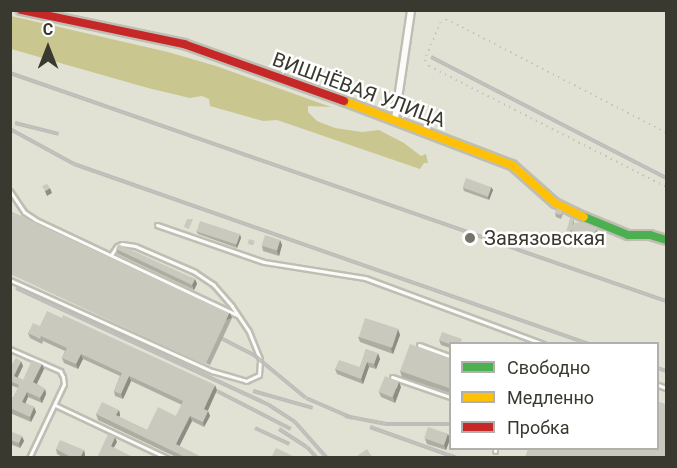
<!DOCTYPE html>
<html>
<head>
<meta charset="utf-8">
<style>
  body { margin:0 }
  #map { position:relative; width:677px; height:468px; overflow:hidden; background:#e2e2d4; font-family:Roboto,sans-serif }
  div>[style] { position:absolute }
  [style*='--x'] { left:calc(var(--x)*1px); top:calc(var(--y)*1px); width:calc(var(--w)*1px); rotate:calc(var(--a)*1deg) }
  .forest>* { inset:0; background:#c9c690 }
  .path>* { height:1.5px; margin-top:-0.75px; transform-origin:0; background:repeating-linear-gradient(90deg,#c4c4bf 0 1.5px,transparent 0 6px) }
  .roads { filter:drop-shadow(2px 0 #bebeb3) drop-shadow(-2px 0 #bebeb3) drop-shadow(0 2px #bebeb3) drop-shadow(0 -2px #bebeb3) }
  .lane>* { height:3px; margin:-1.5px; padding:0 1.5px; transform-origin:1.5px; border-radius:1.5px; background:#fbfbf9 }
  .street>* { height:6px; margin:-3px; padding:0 3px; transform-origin:3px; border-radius:3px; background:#fbfbf9 }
  .fast>* { height:8px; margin:-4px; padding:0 4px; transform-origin:4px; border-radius:4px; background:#4caf50 }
  .slow>* { height:8px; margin:-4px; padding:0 4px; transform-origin:4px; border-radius:4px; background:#ffc107 }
  .jam>* { height:8px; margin:-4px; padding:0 4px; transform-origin:4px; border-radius:4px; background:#c62828 }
  .rail>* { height:4px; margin-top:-2px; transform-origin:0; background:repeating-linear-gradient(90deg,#fff 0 4.5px,#bdbdb9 0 9px); box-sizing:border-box; border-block:2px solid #bdbdb9 }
  .wall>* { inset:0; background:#adada3 }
  .shaded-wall>* { inset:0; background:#8d8d84; transform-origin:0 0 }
  .building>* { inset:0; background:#c9c9bd; transform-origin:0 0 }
  .dots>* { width:16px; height:16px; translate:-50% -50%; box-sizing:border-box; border:3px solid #fff; border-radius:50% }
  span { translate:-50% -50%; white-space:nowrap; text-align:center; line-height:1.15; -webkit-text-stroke:5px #fff; paint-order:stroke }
  .street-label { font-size:20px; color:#39392f }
  .poi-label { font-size:20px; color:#39392f }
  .left { translate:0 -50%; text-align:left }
  .frame { position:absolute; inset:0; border:12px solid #39392f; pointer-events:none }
  .legend { position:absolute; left:449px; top:342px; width:210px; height:108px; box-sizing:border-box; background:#fff; border:2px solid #b0b0ac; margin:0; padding:8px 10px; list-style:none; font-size:18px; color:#39392f }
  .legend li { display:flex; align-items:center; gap:12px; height:30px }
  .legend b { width:30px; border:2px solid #b0b0ac }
  .north { position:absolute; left:18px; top:18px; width:60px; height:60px; -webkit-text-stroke:4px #fff; paint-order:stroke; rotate:0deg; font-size:16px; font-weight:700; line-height:24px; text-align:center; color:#39392f }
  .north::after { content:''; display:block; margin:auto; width:21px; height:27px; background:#39392f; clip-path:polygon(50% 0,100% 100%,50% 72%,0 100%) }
</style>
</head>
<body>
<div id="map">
  <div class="forest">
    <div style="clip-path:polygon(11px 16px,168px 52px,216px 66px,331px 107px,308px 106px,308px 112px,317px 121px,335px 128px,362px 132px,379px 130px,404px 143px,421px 156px,426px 154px,428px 163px,424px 163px,420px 169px,277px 120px,263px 121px,210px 106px,209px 99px,202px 96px,190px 98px,148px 88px,11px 49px)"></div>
  </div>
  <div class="path">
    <div style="--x:666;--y:133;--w:246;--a:-152.7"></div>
    <div style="--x:447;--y:20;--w:6;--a:162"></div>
    <div style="--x:441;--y:22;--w:41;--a:112.8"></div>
    <div style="--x:425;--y:60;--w:7;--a:56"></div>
    <div style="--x:429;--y:66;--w:266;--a:27"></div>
  </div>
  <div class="roads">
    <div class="lane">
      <div style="--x:10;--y:191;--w:25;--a:56"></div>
      <div style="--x:24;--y:212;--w:14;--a:34"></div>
      <div style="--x:36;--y:220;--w:222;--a:25.3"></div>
      <div style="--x:157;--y:225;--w:113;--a:19.1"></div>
      <div style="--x:264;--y:262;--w:102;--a:9"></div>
      <div style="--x:365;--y:278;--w:190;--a:20.3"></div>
      <div style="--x:10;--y:280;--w:222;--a:24.3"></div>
      <div style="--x:212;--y:371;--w:35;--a:16"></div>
      <div style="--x:246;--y:381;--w:14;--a:-25"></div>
      <div style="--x:259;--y:375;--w:16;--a:-86"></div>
      <div style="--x:260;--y:359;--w:31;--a:-112"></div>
      <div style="--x:248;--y:330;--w:29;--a:-124"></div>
      <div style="--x:232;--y:306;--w:28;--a:-131"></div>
      <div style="--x:214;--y:285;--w:23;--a:-146"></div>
      <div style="--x:195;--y:272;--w:65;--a:-156.6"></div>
      <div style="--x:135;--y:246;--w:13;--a:-171"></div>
      <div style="--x:122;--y:244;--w:5;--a:158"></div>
      <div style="--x:117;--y:246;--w:11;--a:124"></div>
      <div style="--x:419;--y:345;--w:33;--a:20"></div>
      <div style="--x:10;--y:349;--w:55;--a:23.7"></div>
      <div style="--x:60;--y:371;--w:7;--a:63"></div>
      <div style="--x:63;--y:377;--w:7;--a:82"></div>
      <div style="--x:64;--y:384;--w:82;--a:115.3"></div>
      <div style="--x:392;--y:377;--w:61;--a:19"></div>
      <div style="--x:658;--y:385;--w:9;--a:21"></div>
      <div style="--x:55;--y:405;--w:124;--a:25.3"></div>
      <div style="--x:495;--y:451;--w:3;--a:-90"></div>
    </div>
    <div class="street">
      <div style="--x:395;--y:119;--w:110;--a:-81.6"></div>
    </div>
    <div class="fast">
      <div style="--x:584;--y:217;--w:48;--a:22.2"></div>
      <div style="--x:628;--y:235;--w:22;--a:0"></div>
      <div style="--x:650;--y:235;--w:17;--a:17"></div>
    </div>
    <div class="slow">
      <div style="--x:344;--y:101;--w:180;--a:20.9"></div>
      <div style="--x:512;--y:165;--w:57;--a:41.5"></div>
      <div style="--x:555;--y:203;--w:32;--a:26"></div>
    </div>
    <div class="jam">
      <div style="--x:21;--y:10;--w:167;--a:11.8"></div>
      <div style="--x:184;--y:44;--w:170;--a:19.6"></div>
    </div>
  </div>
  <div class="rail">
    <div style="--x:431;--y:57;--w:264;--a:27.2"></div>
    <div style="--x:10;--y:73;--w:694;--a:19.17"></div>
    <div style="--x:15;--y:123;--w:45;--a:14"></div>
    <div style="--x:10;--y:129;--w:73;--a:28.7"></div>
    <div style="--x:74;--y:164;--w:546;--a:19.27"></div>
    <div style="--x:16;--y:288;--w:279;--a:24.8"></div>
    <div style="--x:269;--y:405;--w:31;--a:33"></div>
    <div style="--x:295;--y:422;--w:48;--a:48.4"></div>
    <div style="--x:209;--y:332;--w:51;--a:27.1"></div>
    <div style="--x:254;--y:355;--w:67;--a:39.6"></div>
    <div style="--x:306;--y:398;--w:50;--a:23.5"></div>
    <div style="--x:658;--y:368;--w:9;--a:21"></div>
    <div style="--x:217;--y:391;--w:83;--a:27.2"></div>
    <div style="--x:253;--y:391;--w:62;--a:15.8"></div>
    <div style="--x:345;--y:416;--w:42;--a:11"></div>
    <div style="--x:386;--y:424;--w:64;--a:0"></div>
    <div style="--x:370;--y:427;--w:92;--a:19.6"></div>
    <div style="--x:255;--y:428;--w:38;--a:25"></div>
    <div style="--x:279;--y:429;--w:33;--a:33"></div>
    <div style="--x:307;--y:447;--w:15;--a:48"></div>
  </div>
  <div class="wall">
    <div style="clip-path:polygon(491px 187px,493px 190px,489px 200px,464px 191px,463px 188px)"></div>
    <div style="clip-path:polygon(10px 211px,232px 318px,210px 365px,10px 272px)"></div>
    <div style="clip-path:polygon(555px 213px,563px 214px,561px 219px,556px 217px)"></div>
    <div style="clip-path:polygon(574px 219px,574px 223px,598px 230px,594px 238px,572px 232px,570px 239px,566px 238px,565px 236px)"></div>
    <div style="clip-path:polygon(196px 231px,241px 238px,237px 248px,198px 234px)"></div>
    <div style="clip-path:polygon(280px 240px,282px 245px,279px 256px,263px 251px,262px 246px)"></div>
    <div style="clip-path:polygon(116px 249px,195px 279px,197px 284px,194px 290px,118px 254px)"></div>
    <div style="clip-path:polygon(40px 326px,217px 390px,208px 411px,210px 416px,204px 427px,192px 421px,179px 446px,203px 458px,178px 458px,98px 420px,96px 414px,119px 410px,120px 415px,119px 417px,147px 430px,176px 416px,182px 405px,131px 381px,123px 399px,115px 396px,114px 391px,120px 376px,83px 359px,78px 369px,64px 363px,62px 358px,65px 351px,43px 341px,42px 344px,30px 338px,28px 333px)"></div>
    <div style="clip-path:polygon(398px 329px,400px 335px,393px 354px,360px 342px,358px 337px)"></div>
    <div style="clip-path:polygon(439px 340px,450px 344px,450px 348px,441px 345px)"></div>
    <div style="clip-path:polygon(366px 349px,380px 359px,376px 369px,369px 367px,363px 384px,337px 374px,335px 369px,360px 367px)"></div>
    <div style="clip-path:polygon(450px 359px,450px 393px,402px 377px,400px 371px)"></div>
    <div style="clip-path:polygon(42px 364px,44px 369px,37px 384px,45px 389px,46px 394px,42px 403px,28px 397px,25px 403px,34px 407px,36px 412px,31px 422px,10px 413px,10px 396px,13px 398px,18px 388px,10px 385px,10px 367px,23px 366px,17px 377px,23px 380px)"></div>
    <div style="clip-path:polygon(401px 387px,395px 403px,381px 397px,379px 392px)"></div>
    <div style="clip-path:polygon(10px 431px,24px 441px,20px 448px,10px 444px)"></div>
    <div style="clip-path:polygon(448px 434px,450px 439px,446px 450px,427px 444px,425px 439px)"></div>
    <div style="clip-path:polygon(56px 449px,84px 450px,85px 455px,84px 458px,64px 458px,57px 454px)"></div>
  </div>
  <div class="shaded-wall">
    <div style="clip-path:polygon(491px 187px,493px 190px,489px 200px,488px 197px)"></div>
    <div style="clip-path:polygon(50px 188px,52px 193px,47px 196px,45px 191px)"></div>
    <div style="clip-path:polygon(240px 234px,241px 238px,237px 248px,236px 245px)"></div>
    <div style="clip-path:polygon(280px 240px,282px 245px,279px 256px,277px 251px)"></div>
    <div style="clip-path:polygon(195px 279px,197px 284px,194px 290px,192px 285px)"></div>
    <div style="left:230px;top:313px;width:5px;height:52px;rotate:68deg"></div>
    <div style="clip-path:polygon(398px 329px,400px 335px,393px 354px,391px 349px)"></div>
    <div style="clip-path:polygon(378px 353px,380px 359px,376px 369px,374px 364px)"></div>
    <div style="clip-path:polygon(81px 354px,83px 359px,78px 369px,76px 364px)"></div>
    <div style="clip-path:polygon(21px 361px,23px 366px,16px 381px,14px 376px)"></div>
    <div style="clip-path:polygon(367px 362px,369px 367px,363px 384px,361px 379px)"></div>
    <div style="clip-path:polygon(42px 364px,44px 369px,35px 387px,33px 382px)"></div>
    <div style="clip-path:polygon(129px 376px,131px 381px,123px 399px,121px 394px)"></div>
    <div style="clip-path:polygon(399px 382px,401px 387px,395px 403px,393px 397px)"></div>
    <div style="clip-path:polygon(215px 385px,217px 390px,206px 414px,204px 409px)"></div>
    <div style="clip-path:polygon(45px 389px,46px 394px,42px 403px,40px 398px)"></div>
    <div style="clip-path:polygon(27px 392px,28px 397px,24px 407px,22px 402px)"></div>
    <div style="clip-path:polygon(34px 407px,36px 412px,31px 422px,30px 417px)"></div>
    <div style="clip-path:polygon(119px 410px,120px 415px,118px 420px,116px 415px)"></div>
    <div style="clip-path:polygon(208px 411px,210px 416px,204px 427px,203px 422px)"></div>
    <div style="clip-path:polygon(190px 416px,192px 421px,178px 449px,176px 444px)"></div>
    <div style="clip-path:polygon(448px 434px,450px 439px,446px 450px,444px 445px)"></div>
    <div style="clip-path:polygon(22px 436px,24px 441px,20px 448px,19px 443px)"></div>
    <div style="clip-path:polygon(115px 437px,117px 442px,112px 451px,111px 446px)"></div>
    <div style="clip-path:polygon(84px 450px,85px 455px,84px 458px,80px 458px)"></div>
  </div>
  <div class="building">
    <div style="left:466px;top:178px;width:27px;height:10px;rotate:20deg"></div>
    <div style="clip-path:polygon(47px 184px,50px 188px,45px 191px,42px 186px)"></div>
    <div style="clip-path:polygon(557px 208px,562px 211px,560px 215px,555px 213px)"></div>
    <div style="left:10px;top:211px;width:242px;height:57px;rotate:25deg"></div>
    <div style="clip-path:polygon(570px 218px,574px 219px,572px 226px,574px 223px,583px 222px,597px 228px,593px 236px,571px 230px,570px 237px,565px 236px)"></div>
    <div style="clip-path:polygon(187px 219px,193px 219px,189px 229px,184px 227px)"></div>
    <div style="left:200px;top:221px;width:42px;height:11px;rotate:18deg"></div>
    <div style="left:265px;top:235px;width:16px;height:11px;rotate:18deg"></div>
    <div style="left:249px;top:239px;width:6px;height:5px;rotate:18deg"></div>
    <div style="clip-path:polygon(118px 244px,195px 279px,192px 285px,116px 249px)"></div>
    <div style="clip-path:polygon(47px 311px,62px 318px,63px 315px,215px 385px,204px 409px,208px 411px,203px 422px,190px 416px,176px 444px,202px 458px,187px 458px,96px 414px,102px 402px,119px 410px,116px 415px,147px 430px,158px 407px,176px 416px,183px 401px,129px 376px,121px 394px,114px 391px,122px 373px,81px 354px,76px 364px,62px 358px,67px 348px,41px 336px,40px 339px,28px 333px,33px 323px,40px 326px)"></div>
    <div style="left:365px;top:318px;width:35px;height:20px;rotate:18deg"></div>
    <div style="clip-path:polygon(442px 332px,462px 339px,460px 344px,450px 344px,439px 340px)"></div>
    <div style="clip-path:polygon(410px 344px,450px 359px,450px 385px,449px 388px,400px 371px)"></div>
    <div style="clip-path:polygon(366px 349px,378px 353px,374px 364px,367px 362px,361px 379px,335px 369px,339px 360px,360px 367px)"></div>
    <div style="clip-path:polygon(16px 358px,21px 361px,14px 376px,23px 380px,32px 360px,42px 364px,33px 382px,45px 389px,40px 398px,27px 392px,22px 402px,34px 407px,30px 417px,10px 408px,10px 396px,13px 398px,19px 385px,10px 381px,10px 367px)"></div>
    <div style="left:385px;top:376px;width:15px;height:17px;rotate:23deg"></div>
    <div style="clip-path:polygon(657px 401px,666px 404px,666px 458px,525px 458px,528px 448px,657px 448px)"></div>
    <div style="left:428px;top:427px;width:21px;height:12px;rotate:19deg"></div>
    <div style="clip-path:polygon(10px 431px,22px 436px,19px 443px,10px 440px)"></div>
    <div style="clip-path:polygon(108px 434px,115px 437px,111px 446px,135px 458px,97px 458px)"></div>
    <div style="clip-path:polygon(60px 440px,84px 450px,80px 458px,69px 458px,69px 456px,56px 449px)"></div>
    <div style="clip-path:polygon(276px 448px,297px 458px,271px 458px)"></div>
    <div style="clip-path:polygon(367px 449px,373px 458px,358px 458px,357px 456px)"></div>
  </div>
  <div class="dots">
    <div style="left:470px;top:238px;background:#747469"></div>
  </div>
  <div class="street-label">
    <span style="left:359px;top:90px;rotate:20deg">ВИШНЁВАЯ УЛИЦА</span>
  </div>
  <div class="poi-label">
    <span class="left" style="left:484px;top:238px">Завязовская</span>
  </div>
  <div class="frame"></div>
  <ul class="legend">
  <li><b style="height:8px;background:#4caf50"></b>Свободно</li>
  <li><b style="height:8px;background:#ffc107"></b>Медленно</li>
  <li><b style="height:8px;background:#c62828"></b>Пробка</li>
  </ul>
  <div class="north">С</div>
</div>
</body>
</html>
